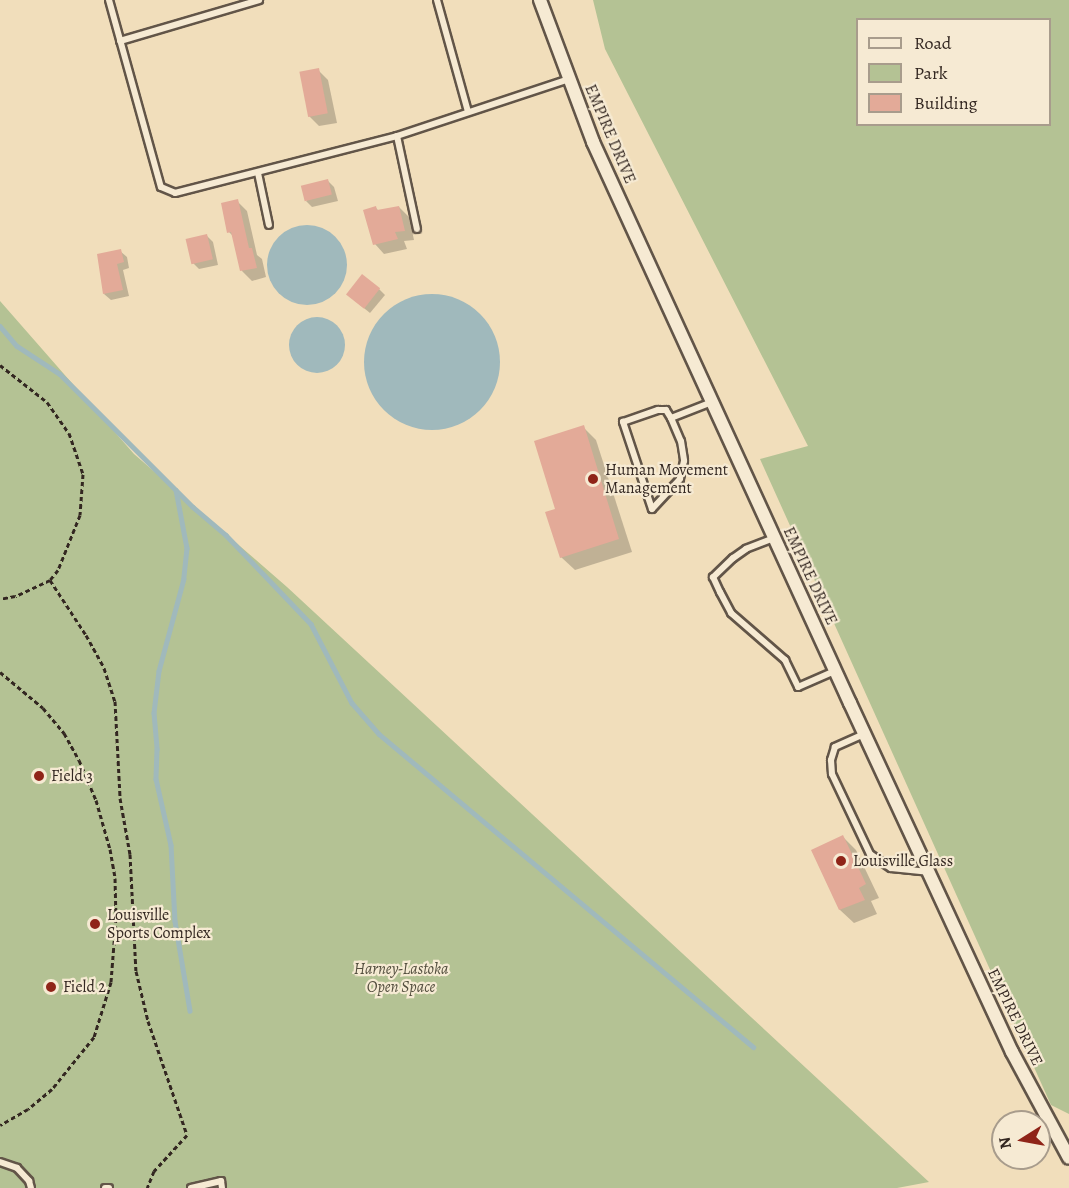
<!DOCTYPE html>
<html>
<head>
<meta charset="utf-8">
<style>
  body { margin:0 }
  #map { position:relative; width:1069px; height:1188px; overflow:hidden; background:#f1debb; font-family:Alegreya,serif }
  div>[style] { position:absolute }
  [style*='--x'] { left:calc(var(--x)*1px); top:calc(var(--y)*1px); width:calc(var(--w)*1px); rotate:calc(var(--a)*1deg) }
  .green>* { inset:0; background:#b4c294 }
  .water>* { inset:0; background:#a0b9bc }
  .round { border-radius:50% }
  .shadow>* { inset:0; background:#0003 }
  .stream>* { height:4.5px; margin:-2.25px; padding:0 2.25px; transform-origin:2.25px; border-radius:2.25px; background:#a0b9bc }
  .building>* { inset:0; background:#e3aa98; transform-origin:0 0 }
  .path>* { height:3px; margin-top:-1.5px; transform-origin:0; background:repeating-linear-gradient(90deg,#332721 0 4.5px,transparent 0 7.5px) }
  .roads { filter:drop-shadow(2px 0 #625548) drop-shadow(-2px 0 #625548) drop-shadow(0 2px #625548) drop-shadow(0 -2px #625548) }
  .service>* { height:6px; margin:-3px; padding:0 3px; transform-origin:3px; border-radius:3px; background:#f6ead3 }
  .minor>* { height:12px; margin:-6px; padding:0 6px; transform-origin:6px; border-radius:6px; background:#f6ead3 }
  .dots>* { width:16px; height:16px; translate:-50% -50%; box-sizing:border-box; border:3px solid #f6ead3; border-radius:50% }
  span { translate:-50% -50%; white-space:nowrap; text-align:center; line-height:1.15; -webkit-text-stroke:4.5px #f6ead3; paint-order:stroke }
  .street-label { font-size:16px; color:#332721 }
  .poi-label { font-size:16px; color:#332721 }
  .left { translate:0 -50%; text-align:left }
  .park-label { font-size:16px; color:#534e3e; font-style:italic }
  .legend { position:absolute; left:856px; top:18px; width:195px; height:108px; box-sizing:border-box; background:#f6ead3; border:2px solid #a89c8c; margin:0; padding:8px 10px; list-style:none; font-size:18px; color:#332721 }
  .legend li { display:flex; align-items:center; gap:12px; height:30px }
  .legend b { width:30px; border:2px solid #a89c8c }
  .north { position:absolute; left:991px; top:1110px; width:60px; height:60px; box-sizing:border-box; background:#f6ead3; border:2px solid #a89c8c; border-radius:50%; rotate:259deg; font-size:16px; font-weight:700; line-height:24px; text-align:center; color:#332721 }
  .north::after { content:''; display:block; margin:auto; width:21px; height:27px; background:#8f2418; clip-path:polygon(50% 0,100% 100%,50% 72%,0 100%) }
</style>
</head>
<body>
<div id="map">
  <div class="green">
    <div style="clip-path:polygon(evenodd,593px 0,1069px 0,1069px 1114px,1051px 1105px,760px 459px,808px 446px,605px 49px,593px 0,858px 20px,1050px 20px,1050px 124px,858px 124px,858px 20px)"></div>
    <div style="clip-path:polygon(0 301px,134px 454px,287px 587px,929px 1182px,897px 1188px,0 1188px)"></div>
  </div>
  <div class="water">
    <div class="round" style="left:267px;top:225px;width:80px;height:80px"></div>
    <div class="round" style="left:364px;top:294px;width:136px;height:136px"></div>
    <div class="round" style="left:289px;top:317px;width:56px;height:56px"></div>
  </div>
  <div class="shadow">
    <div style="clip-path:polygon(318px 70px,328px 80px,337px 123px,319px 126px,309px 116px)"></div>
    <div style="clip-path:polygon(328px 181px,334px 187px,338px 201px,312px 207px,306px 201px)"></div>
    <div style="clip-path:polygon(237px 201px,247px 211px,257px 255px,262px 259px,266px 277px,252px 281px,242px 271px,234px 237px,229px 232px)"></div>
    <div style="clip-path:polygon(399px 207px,409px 217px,414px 240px,404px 241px,407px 249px,384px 254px,375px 244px,376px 208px,379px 211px)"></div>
    <div style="clip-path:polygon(207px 236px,213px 242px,218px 265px,199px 269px,193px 263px)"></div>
    <div style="clip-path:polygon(120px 251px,127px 257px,129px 268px,123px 270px,129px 296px,111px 300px,104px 294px)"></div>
    <div style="clip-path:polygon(379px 289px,385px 295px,370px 313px,354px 300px)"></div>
    <div style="clip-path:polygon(583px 427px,596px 440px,632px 552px,575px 570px,561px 557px)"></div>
    <div style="clip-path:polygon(843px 837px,856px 850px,879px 898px,871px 901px,877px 914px,854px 923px,840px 910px,813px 850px)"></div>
  </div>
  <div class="stream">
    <div style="--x:0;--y:326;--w:26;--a:50"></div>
    <div style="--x:17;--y:346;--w:51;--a:33.1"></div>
    <div style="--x:60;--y:374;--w:188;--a:45"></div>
    <div style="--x:193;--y:507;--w:43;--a:40.3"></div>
    <div style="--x:226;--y:535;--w:123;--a:46.3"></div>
    <div style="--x:311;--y:624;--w:89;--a:62.6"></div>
    <div style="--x:352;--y:703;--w:41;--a:48.9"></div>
    <div style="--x:379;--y:734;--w:488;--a:39.9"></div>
    <div style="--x:176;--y:490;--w:59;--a:79.3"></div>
    <div style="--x:187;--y:548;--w:31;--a:96"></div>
    <div style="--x:184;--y:579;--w:95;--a:105.2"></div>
    <div style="--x:159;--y:671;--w:42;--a:96.8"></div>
    <div style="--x:154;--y:713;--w:36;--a:85"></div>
    <div style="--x:157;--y:749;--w:30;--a:92"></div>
    <div style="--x:156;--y:779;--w:68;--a:77.2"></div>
    <div style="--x:171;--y:845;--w:76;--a:87"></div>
    <div style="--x:175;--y:921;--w:91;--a:80.5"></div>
  </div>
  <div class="building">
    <div style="left:319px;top:68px;width:46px;height:20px;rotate:79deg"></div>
    <div style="left:328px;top:179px;width:16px;height:28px;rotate:76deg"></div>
    <div style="clip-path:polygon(238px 199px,249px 248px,252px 248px,257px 268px,240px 271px,231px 232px,227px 233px,221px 203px)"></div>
    <div style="clip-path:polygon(376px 206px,377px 210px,399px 206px,405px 231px,395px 232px,398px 239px,373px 245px,363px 210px)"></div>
    <div style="left:207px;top:234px;width:26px;height:22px;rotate:77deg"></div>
    <div style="clip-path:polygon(121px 249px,124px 262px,117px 264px,123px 290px,103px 294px,97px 254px)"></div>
    <div style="left:362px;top:274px;width:23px;height:26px;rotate:38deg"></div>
    <div style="clip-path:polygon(584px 425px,619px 539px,560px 558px,545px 512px,555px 509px,534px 441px)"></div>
    <div style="clip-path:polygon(843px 835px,866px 884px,859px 888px,865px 900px,839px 910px,811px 850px)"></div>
  </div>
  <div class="path">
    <div style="--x:0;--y:365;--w:60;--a:38.2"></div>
    <div style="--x:47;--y:402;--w:38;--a:55"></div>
    <div style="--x:69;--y:433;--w:43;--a:71.1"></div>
    <div style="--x:83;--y:474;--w:41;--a:94.2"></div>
    <div style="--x:80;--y:515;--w:59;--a:111.8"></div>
    <div style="--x:58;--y:570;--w:13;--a:129"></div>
    <div style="--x:50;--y:580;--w:38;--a:155"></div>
    <div style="--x:15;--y:596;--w:15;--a:169"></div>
    <div style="--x:50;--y:580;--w:66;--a:56.8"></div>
    <div style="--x:86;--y:635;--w:38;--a:61"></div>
    <div style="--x:104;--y:668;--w:35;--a:72"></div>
    <div style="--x:115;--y:701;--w:97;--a:87"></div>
    <div style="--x:120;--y:798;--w:57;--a:79.9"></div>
    <div style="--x:130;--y:854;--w:117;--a:87.1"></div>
    <div style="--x:136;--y:971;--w:51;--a:76.5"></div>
    <div style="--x:148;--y:1021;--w:120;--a:71.1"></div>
    <div style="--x:187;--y:1135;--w:49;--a:132.5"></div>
    <div style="--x:154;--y:1171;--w:18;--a:112"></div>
    <div style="--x:0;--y:672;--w:56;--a:39.9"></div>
    <div style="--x:43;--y:708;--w:33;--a:50"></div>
    <div style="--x:64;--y:733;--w:31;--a:61"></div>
    <div style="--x:79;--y:760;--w:43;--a:67"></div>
    <div style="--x:96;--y:800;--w:51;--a:74.1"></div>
    <div style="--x:110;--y:849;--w:29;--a:80"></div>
    <div style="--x:115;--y:878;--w:40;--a:88.6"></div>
    <div style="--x:116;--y:918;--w:64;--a:94.5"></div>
    <div style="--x:111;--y:982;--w:58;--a:107.2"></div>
    <div style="--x:94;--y:1037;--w:67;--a:128.9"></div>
    <div style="--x:52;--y:1089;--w:31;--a:140"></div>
    <div style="--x:28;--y:1109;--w:32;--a:150"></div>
  </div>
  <div class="roads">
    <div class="service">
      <div style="--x:109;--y:0;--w:194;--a:74.5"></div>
      <div style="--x:161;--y:187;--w:15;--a:23"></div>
      <div style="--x:175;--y:193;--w:229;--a:-14.4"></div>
      <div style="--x:397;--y:136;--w:181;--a:-18.3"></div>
      <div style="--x:437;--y:0;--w:116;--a:74.5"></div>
      <div style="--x:120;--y:41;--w:145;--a:-16.4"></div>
      <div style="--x:397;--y:136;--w:95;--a:77.9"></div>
      <div style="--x:258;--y:173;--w:53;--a:78.1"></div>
      <div style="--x:671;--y:418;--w:25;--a:67"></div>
      <div style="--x:681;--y:441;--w:20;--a:81"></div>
      <div style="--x:684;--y:461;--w:18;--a:103"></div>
      <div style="--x:680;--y:479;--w:41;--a:133"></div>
      <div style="--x:652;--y:509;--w:92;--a:-108.4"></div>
      <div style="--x:623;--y:422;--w:37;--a:-19"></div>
      <div style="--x:658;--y:410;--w:8;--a:0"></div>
      <div style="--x:666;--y:410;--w:9;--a:58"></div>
      <div style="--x:671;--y:418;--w:44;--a:-21.3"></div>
      <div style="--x:774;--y:538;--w:30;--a:159"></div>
      <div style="--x:746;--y:549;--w:16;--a:145"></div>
      <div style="--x:733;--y:558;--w:28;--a:136"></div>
      <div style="--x:713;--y:577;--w:17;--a:65"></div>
      <div style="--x:720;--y:592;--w:24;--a:62"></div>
      <div style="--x:731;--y:613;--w:72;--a:41"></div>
      <div style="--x:785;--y:660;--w:30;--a:64"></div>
      <div style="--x:798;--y:687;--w:40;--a:-23.4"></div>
      <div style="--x:864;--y:734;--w:32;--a:156"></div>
      <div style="--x:835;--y:747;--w:14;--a:107"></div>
      <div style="--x:831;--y:760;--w:14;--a:86"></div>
      <div style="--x:832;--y:774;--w:89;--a:64.6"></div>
      <div style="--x:870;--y:854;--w:25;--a:34"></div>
      <div style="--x:891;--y:868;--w:37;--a:6"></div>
      <div style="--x:0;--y:1162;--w:18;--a:19"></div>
      <div style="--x:17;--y:1168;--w:18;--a:47"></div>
      <div style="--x:29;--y:1181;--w:7;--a:74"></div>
      <div style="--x:105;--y:1188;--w:4;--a:0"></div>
      <div style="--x:191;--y:1188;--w:31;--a:-13"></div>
      <div style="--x:221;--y:1181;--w:7;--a:82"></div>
    </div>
    <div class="minor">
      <div style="--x:540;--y:0;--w:152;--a:69.5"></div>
      <div style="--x:593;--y:142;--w:617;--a:65.39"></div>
      <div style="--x:850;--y:703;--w:385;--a:65.1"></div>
      <div style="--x:1012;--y:1052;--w:120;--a:61.7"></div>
    </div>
  </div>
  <div class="dots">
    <div style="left:593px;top:479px;background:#8f2418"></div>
    <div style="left:39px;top:776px;background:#8f2418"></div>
    <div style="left:841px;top:861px;background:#8f2418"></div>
    <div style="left:95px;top:924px;background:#8f2418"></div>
    <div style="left:51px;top:987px;background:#8f2418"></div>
  </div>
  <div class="street-label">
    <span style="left:610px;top:134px;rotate:67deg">EMPIRE DRIVE</span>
    <span style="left:810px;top:576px;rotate:65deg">EMPIRE DRIVE</span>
    <span style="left:1015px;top:1017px;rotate:64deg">EMPIRE DRIVE</span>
  </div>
  <div class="poi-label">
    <span class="left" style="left:605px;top:479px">Human Movement<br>Management</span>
    <span class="left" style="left:51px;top:776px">Field 3</span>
    <span class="left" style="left:853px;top:861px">Louisville Glass</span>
    <span class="left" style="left:107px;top:924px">Louisville<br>Sports Complex</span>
    <span class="left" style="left:63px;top:987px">Field 2</span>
  </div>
  <div class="park-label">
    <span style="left:401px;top:978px">Harney-Lastoka<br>Open Space</span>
  </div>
  <ul class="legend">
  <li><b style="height:8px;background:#f6ead3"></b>Road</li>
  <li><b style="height:16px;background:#b4c294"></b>Park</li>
  <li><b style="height:16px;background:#e3aa98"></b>Building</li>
  </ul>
  <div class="north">N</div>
</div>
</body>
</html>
